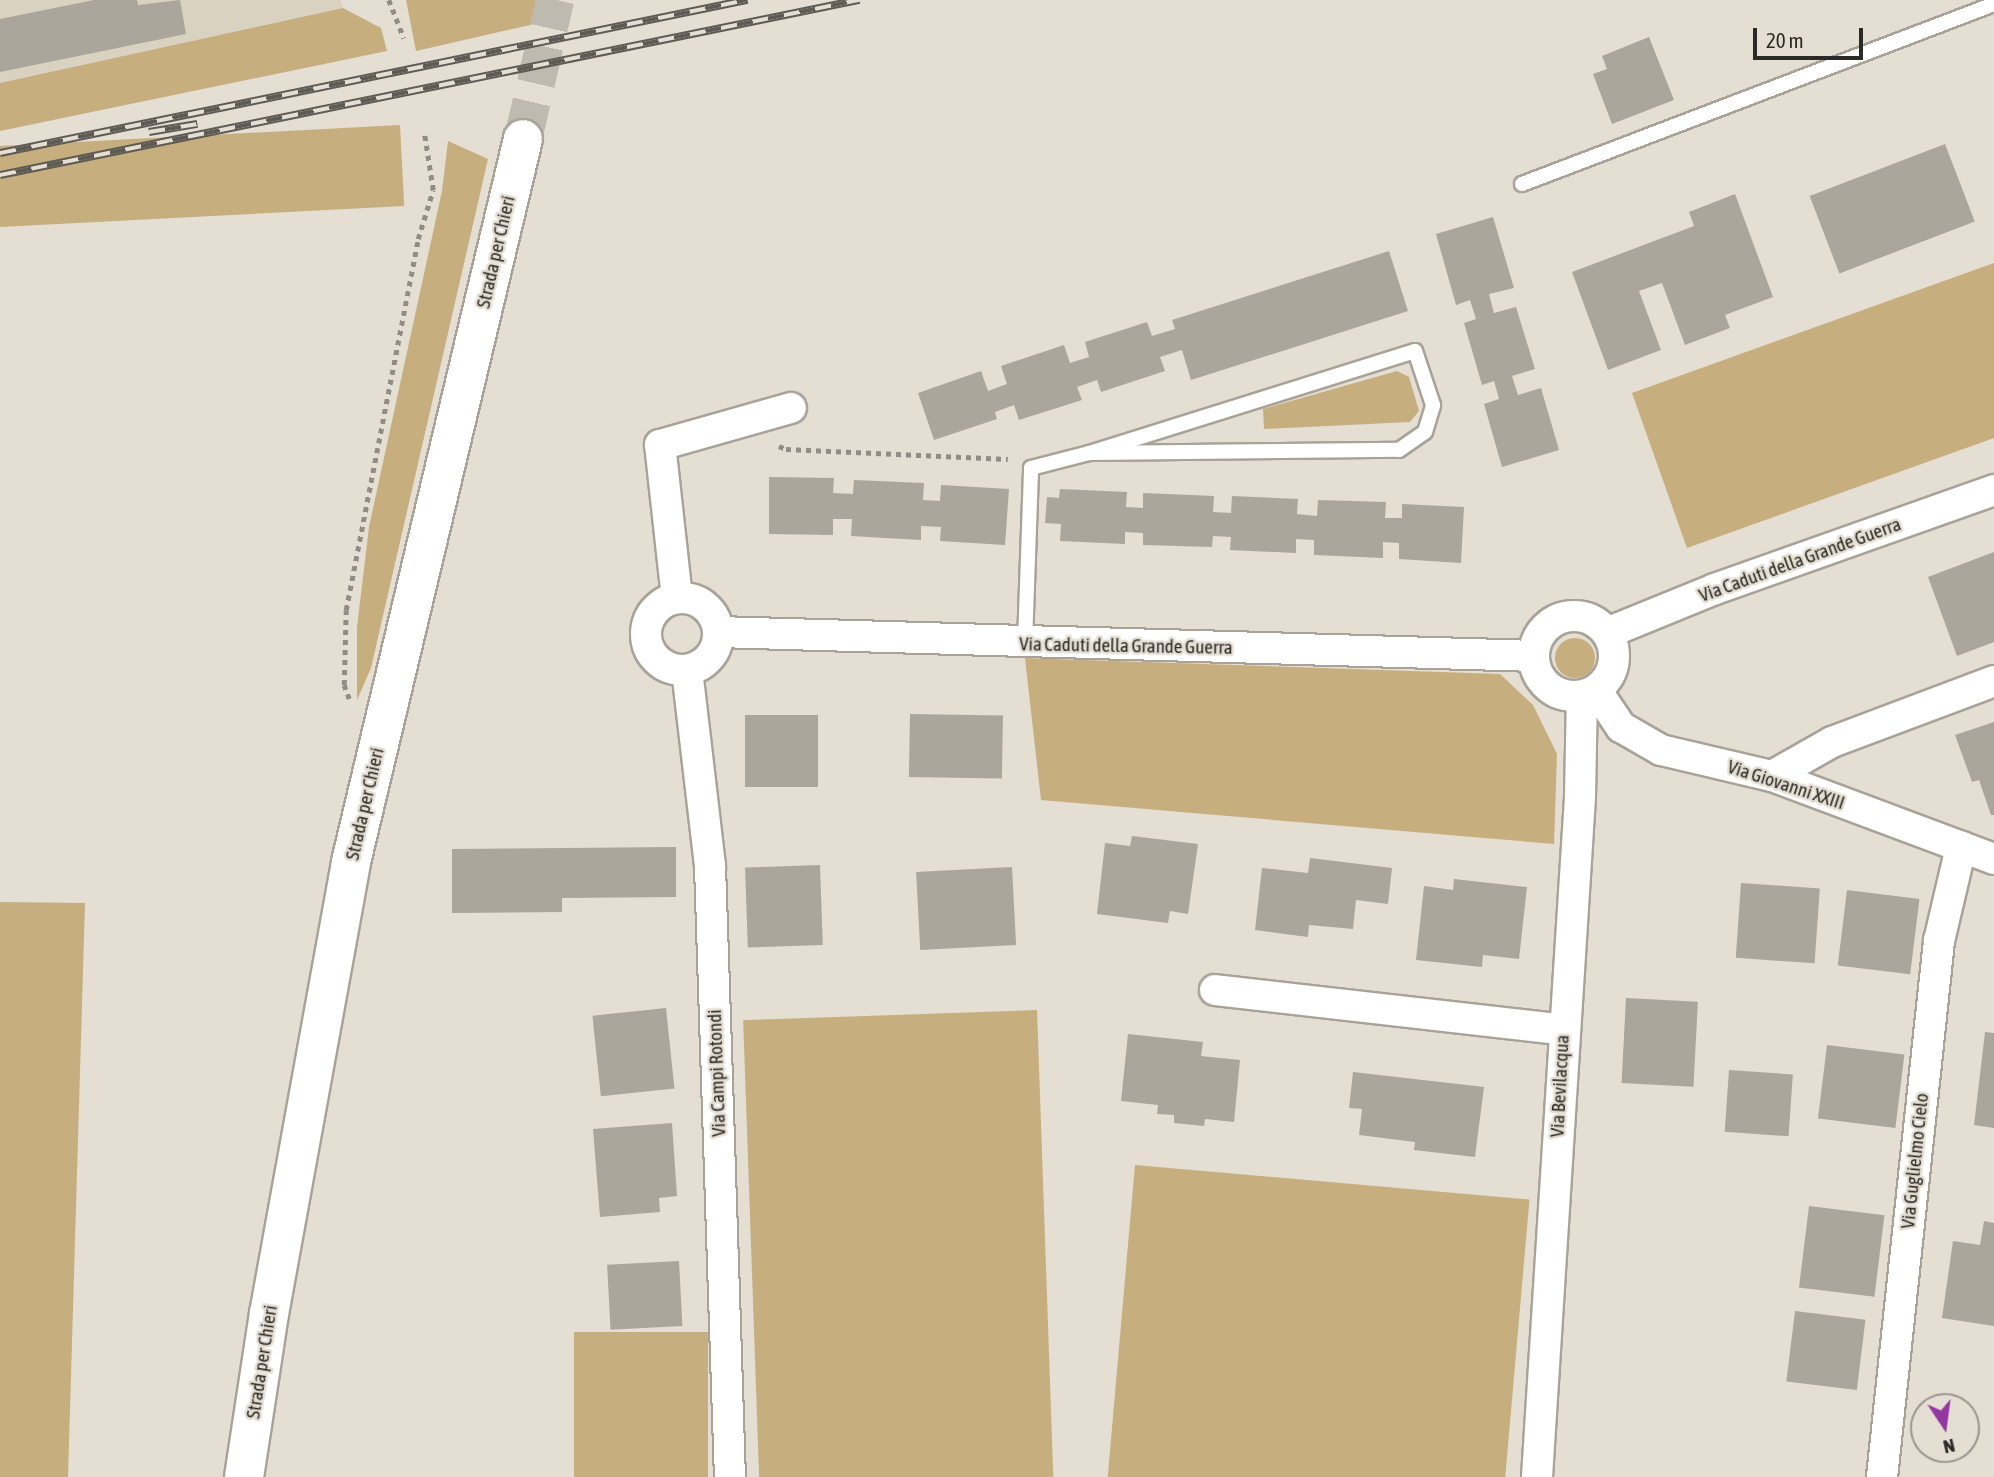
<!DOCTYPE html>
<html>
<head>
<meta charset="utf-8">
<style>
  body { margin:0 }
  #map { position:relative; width:1994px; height:1477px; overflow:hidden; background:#e4ded3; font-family:"Asap Condensed",sans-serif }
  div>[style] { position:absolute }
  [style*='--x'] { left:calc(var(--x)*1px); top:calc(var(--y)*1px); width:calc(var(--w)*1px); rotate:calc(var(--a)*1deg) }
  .built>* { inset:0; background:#dad2c0 }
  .green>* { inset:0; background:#c6ae7e; transform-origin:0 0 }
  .round { border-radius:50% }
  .building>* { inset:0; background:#aba69b; transform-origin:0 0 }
  .secondary-tunnel>* { height:38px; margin-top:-19px; transform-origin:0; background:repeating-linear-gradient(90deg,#bfbab0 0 38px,transparent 0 57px) }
  .path>* { height:4.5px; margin-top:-2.25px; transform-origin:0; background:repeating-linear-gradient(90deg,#918d85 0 5px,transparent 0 10px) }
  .roads { filter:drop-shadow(2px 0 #a8a298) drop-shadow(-2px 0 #a8a298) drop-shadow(0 2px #a8a298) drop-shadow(0 -2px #a8a298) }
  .service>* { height:14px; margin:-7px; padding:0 7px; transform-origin:7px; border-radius:7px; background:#fff }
  .minor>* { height:30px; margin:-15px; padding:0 15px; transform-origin:15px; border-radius:15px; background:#fff }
  .minor>.ring { margin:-15px; padding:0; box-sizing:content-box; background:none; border:30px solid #fff; border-radius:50% }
  .secondary>* { height:38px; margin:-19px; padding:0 19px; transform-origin:19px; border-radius:19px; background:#fff }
  .rail>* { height:8px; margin-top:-4px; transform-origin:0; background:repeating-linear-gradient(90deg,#e4ded3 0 16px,#5e5b55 0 32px); box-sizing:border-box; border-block:2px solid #5e5b55 }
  span { translate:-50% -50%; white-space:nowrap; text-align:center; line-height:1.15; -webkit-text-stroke:5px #e4ded3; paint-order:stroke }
  .street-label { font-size:19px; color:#2c2a26 }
  .north { position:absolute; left:1910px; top:1393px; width:70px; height:70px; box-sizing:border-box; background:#e4ded3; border:2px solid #9a968e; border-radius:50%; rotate:167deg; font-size:19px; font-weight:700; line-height:28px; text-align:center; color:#2c2a26 }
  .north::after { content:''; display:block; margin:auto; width:24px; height:32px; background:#9437a1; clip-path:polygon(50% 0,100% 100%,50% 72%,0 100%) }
  .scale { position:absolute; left:1753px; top:28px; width:110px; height:32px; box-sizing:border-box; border:4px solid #2c2a26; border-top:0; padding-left:9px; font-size:21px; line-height:24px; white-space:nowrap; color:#2c2a26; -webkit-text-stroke:5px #e4ded3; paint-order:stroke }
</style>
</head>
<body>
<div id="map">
  <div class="built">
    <div style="clip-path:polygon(0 0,340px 0,343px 8px,0 83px)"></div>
  </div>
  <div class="green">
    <div style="clip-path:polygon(406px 0,541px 0,539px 23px,416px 51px)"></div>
    <div style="clip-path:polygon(343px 8px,381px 28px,387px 51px,0 131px,0 83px)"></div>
    <div style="left:400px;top:125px;width:81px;height:408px;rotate:87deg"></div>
    <div style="clip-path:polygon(448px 141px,488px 159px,371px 668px,357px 700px,357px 627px,369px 527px,442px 191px)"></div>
    <div style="clip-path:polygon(1994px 263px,1994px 438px,1687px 548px,1632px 393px)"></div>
    <div style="clip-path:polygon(1397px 371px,1409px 377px,1419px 411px,1410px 422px,1264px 429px,1263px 409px)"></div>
    <div class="round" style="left:1555px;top:638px;width:40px;height:40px"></div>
    <div style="clip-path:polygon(1025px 658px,1500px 674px,1533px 705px,1557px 754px,1554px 844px,1041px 800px)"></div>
    <div style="clip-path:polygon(0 902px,85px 903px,68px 1477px,0 1477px)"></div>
    <div style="left:1037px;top:1010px;width:467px;height:294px;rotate:88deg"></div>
    <div style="left:1135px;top:1165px;width:396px;height:313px;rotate:5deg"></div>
    <div style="left:708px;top:1332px;width:145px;height:134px;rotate:90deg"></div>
  </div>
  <div class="building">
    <div style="clip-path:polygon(94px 0,137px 0,138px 5px,180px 0,186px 34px,0 72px,0 19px)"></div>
    <div style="clip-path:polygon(1649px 37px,1674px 100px,1612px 124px,1593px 74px,1607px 69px,1602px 56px)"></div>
    <div style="left:1945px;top:144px;width:83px;height:145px;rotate:69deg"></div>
    <div style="clip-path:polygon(1735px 194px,1773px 297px,1725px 315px,1730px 328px,1685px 345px,1662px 283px,1639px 291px,1661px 350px,1608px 370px,1572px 272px,1694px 226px,1689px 212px)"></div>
    <div style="clip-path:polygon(1493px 217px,1514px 288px,1489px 294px,1494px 313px,1516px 307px,1535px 369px,1512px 376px,1518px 395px,1541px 388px,1559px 450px,1502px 467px,1484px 404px,1499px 399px,1494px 381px,1482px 385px,1464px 323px,1476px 319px,1470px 300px,1456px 305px,1436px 234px)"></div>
    <div style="clip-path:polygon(1389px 251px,1408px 311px,1191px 380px,1182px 350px,1160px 357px,1165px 371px,1101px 392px,1097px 380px,1077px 387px,1082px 400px,1019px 420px,1014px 405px,995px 412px,997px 419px,934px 440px,918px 393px,981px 371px,988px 391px,1007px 384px,1001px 366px,1064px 345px,1070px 363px,1089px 357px,1085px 342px,1147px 322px,1152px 336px,1175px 329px,1172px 320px)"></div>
    <div style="clip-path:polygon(769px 477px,834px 478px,833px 493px,853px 494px,854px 480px,924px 483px,923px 500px,940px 501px,941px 485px,1009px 489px,1005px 545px,940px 541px,941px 527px,921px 526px,921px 540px,851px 536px,852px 519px,833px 519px,833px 535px,769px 534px)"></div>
    <div style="clip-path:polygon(1060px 489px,1127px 492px,1126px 507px,1143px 508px,1143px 493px,1214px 496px,1213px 512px,1231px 513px,1232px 496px,1298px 499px,1297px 514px,1317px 516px,1318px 500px,1386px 502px,1385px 518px,1402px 518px,1402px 504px,1464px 507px,1461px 563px,1399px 559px,1399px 543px,1383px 542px,1383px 558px,1314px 555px,1314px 540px,1296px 539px,1296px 553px,1230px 550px,1231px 537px,1213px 536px,1212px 547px,1143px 545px,1143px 533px,1125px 532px,1125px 544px,1060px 541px,1061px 524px,1045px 523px,1047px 497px,1059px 498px)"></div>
    <div style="clip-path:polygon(1994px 552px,1994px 642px,1957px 656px,1928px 577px)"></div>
    <div style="left:910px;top:714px;width:93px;height:63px;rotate:1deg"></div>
    <div style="left:745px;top:715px;width:73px;height:72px"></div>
    <div style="clip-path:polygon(1994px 722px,1994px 815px,1991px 815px,1979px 780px,1972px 782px,1955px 735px)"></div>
    <div style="clip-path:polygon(1132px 836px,1198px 844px,1188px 914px,1170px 911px,1168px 923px,1097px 914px,1105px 843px,1130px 846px)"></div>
    <div style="clip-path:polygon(676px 847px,676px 897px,562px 898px,562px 912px,452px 913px,452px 849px)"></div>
    <div style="clip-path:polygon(1310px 858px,1392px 868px,1388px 904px,1356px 900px,1353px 929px,1309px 925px,1308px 937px,1255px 930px,1262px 868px,1308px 873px)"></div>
    <div style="left:820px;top:865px;width:80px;height:75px;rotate:88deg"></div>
    <div style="left:1012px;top:867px;width:78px;height:96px;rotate:87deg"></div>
    <div style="clip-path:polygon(1454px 879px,1527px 887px,1519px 959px,1483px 955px,1482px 967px,1416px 960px,1424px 886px,1453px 890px)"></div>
    <div style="left:1741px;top:883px;width:79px;height:75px;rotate:4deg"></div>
    <div style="left:1847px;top:890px;width:73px;height:76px;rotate:7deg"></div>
    <div style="left:1626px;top:998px;width:72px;height:85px;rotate:3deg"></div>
    <div style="left:666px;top:1008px;width:81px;height:74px;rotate:84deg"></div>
    <div style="clip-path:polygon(1985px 1032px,1994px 1033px,1994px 1128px,1974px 1125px)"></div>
    <div style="clip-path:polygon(1128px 1034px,1203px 1042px,1201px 1056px,1240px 1060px,1234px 1122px,1205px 1119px,1204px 1126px,1174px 1123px,1174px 1115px,1157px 1114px,1158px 1105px,1121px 1101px)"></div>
    <div style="left:1827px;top:1045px;width:78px;height:74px;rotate:7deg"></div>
    <div style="left:1729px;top:1070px;width:64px;height:62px;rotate:4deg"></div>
    <div style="clip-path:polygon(1353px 1072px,1484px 1087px,1475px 1157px,1414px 1150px,1415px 1142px,1359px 1135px,1362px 1109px,1349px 1108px)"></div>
    <div style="clip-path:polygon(672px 1123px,677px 1196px,659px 1198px,660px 1212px,600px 1217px,593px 1129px)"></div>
    <div style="left:1809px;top:1206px;width:76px;height:82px;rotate:7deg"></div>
    <div style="clip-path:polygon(1984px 1221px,1994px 1223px,1994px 1326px,1942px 1318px,1953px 1241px,1980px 1245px)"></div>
    <div style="left:679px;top:1261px;width:65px;height:72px;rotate:87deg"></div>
    <div style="left:1795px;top:1311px;width:71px;height:71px;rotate:7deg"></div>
  </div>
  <div class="secondary-tunnel">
    <div style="--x:523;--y:139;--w:143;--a:-77"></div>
  </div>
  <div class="path">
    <div style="--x:389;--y:0;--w:41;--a:68.5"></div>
    <div style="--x:779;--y:446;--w:8;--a:23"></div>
    <div style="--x:786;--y:449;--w:222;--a:2.6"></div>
    <div style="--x:349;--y:699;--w:15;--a:-110"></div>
    <div style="--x:344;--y:685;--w:75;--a:-88.5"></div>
    <div style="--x:346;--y:610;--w:378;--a:-79"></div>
    <div style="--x:418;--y:239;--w:51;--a:-73"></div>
    <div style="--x:433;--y:190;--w:59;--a:-98.8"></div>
  </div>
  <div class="roads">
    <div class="service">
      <div style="--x:1522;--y:184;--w:505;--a:-20.87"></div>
      <div style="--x:1025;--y:643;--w:175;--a:-88"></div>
      <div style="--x:1031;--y:468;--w:60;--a:-14.5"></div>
      <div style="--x:1089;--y:453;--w:310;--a:-0.6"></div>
      <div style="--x:1399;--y:450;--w:32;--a:-35"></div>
      <div style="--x:1425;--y:432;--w:28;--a:-73"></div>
      <div style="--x:1433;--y:405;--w:57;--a:-108.4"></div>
      <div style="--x:1415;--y:351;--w:342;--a:162.6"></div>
    </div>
    <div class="minor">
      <div class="ring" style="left:646px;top:598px;width:42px;height:42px"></div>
      <div style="--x:677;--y:598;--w:154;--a:-96.3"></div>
      <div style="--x:660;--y:445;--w:136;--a:-15.8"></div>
      <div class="ring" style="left:1534px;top:616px;width:50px;height:50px"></div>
      <div style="--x:718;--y:632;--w:816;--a:1.68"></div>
      <div style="--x:1607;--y:633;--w:117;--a:-22.2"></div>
      <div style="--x:1715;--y:589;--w:296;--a:-19.5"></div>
      <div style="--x:687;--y:670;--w:197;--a:83.3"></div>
      <div style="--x:710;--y:866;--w:611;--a:88.13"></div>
      <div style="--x:1596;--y:690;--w:45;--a:56"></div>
      <div style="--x:1621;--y:727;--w:46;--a:29.9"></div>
      <div style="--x:1661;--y:750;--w:114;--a:13.2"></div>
      <div style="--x:1772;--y:776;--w:237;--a:20.5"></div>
      <div style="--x:1772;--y:776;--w:69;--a:-29.5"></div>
      <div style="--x:1832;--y:742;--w:173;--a:-20.6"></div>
      <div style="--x:1215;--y:990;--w:351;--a:6.5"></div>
      <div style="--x:1537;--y:1477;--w:681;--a:-86.38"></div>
      <div style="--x:1580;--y:797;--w:101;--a:-88.9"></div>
      <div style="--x:1882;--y:1477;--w:539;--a:-83.93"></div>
      <div style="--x:1939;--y:941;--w:97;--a:-76.8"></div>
    </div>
    <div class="secondary">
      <div style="--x:244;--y:1477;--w:165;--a:-81.3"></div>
      <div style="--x:269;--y:1314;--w:459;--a:-79.7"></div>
      <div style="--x:351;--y:862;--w:743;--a:-76.62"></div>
    </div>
  </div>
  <div class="rail">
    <div style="--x:149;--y:132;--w:49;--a:-9.5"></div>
    <div style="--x:0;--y:153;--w:763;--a:-11.58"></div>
    <div style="--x:0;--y:175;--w:877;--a:-11.52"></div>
  </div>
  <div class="street-label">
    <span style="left:496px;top:252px;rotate:-77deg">Strada per Chieri</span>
    <span style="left:1800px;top:560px;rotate:-20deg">Via Caduti della Grande Guerra</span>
    <span style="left:1126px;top:646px;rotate:1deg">Via Caduti della Grande Guerra</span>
    <span style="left:1786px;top:785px;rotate:18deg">Via Giovanni XXIII</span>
    <span style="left:365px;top:804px;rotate:-77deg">Strada per Chieri</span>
    <span style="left:717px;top:1073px;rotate:-92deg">Via Campi Rotondi</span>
    <span style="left:1560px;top:1086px;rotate:-87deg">Via Bevilacqua</span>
    <span style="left:1915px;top:1161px;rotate:-84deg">Via Guglielmo Cielo</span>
    <span style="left:262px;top:1362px;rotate:-81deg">Strada per Chieri</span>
  </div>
  <div class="north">N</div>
  <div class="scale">20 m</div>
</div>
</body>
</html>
